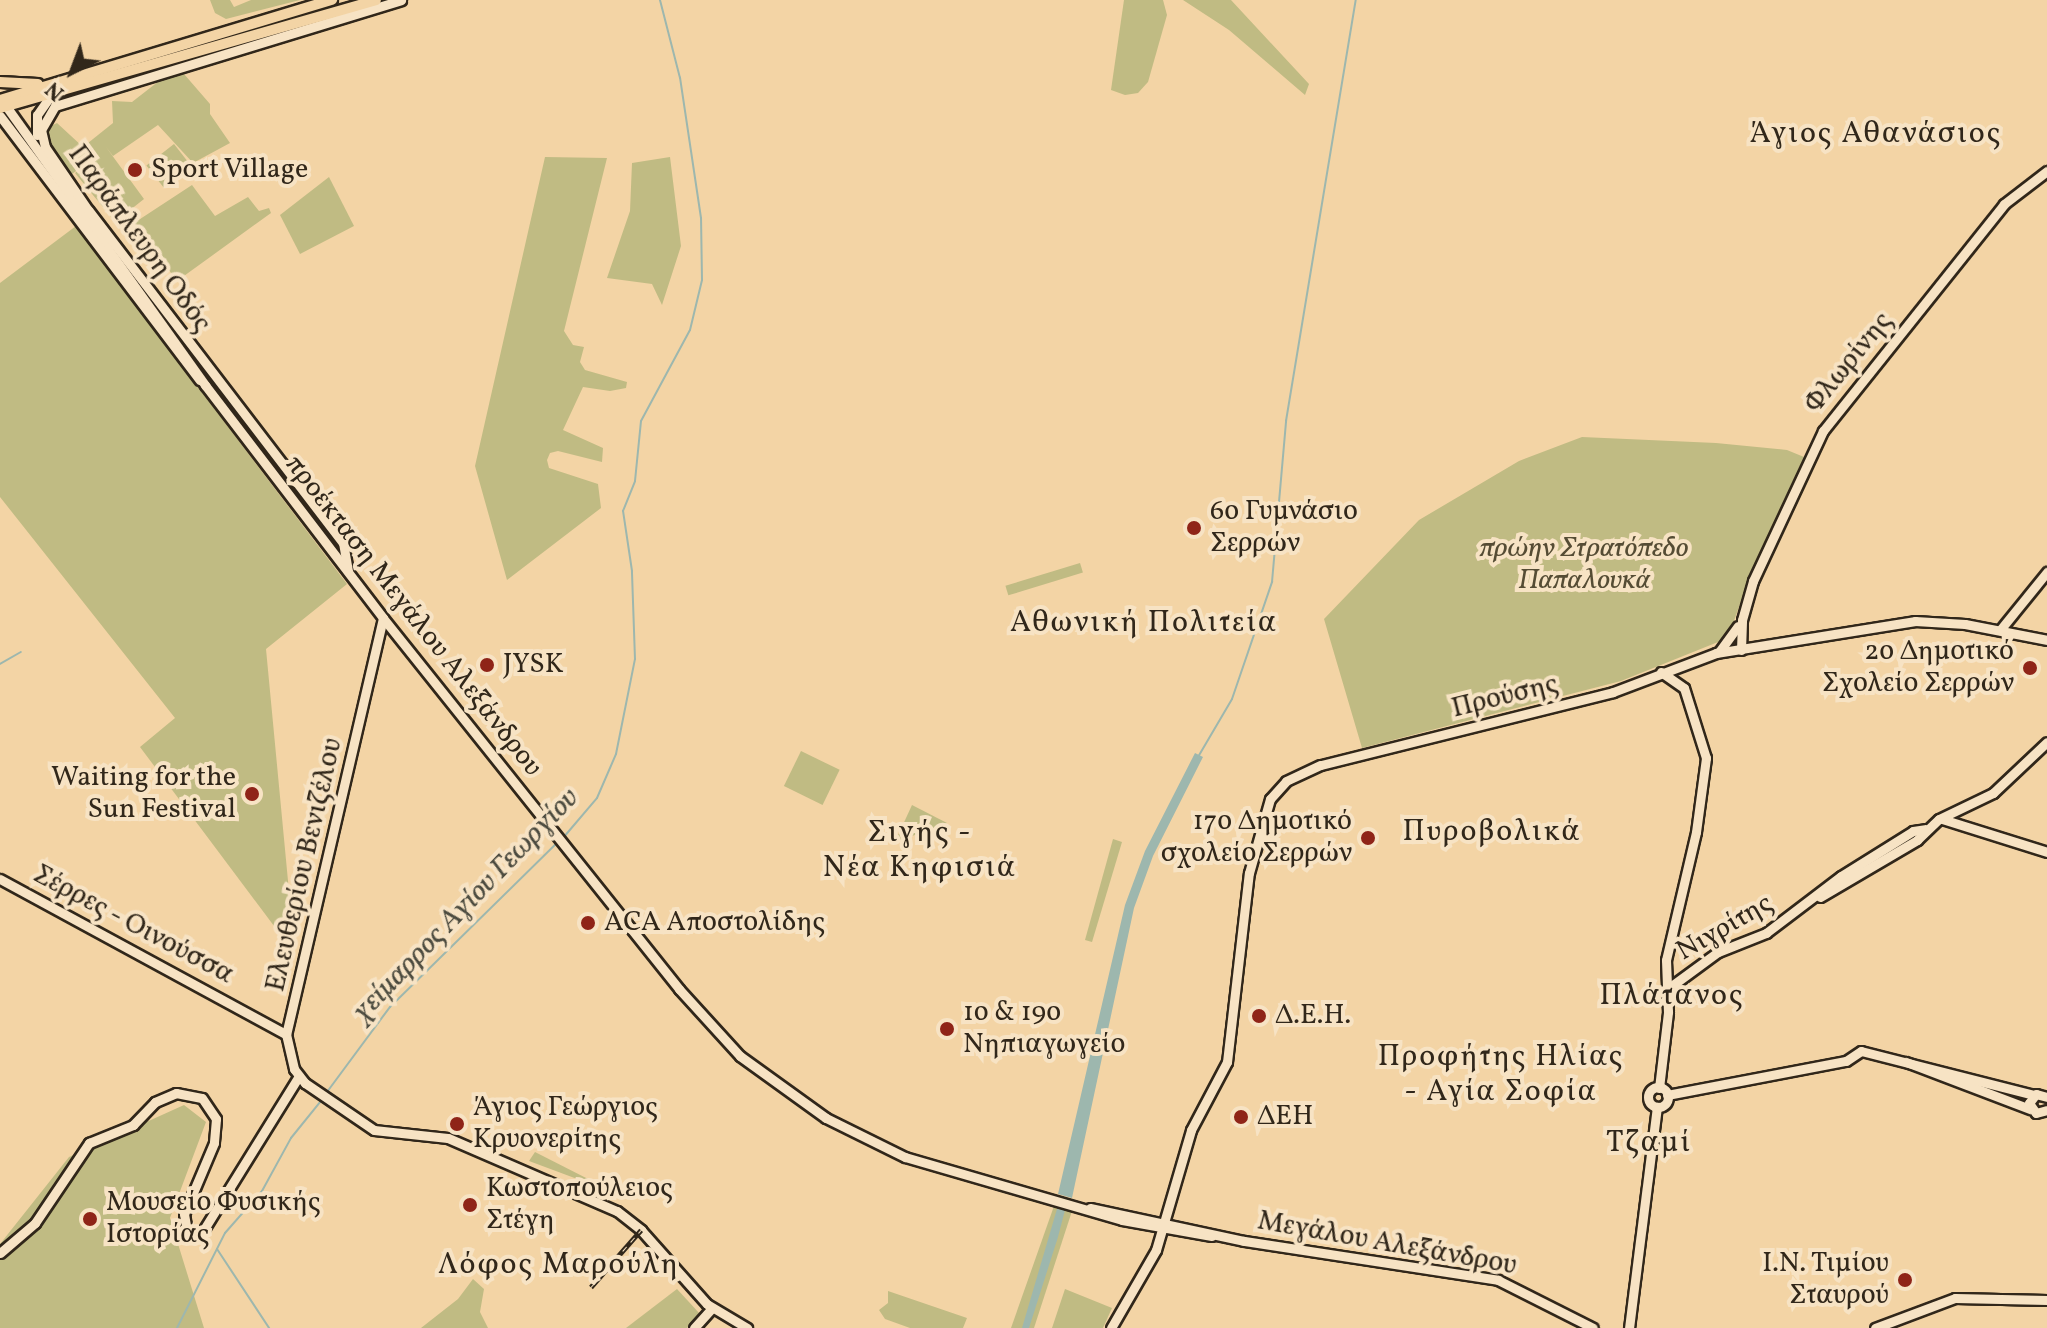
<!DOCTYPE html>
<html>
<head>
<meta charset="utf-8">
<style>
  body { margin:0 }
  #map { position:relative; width:2047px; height:1328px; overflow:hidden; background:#f3d4a5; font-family:Vollkorn,serif }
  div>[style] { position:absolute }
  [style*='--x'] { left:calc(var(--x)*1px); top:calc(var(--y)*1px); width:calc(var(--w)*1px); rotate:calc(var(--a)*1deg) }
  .green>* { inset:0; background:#c0bb83; transform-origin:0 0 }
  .water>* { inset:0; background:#9db7ae }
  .stream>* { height:2px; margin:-1px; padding:0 1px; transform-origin:1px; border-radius:1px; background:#9db7ae }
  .roads { filter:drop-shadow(2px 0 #31271a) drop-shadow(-2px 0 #31271a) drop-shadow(0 2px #31271a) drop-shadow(0 -2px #31271a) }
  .secondary>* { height:9px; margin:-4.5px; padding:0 4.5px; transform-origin:4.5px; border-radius:4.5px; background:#f7e3c4 }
  .secondary>.ring { margin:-4.5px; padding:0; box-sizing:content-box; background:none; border:9px solid #f7e3c4; border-radius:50% }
  .primary>* { height:10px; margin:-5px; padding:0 5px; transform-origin:5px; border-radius:5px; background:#f3d4a5 }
  .rail>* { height:5px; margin-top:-2.5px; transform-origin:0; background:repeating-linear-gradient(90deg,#f7e3c4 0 6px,#31271a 0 12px); box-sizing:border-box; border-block:2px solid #31271a }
  .dots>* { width:22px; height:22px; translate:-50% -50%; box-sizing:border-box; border:4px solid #f7e3c4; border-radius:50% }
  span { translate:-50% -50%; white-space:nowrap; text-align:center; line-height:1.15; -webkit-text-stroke:8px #f7e3c4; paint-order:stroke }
  .poi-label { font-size:28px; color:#31271a }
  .left { translate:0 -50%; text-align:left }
  .right { translate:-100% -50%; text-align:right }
  .street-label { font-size:28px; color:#31271a }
  .park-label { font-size:28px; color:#554c34; font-style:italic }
  .neighbourhood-label { font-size:30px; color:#31271a; letter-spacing:2px }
  .water-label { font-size:30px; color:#4c4b3f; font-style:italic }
  .north { position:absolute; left:32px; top:32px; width:80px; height:80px; -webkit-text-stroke:6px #f7e3c4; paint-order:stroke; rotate:222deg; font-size:22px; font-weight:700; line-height:32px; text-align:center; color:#31271a }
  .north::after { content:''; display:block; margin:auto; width:28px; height:36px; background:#31271a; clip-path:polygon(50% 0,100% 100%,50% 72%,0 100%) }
</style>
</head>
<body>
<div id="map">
  <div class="green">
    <div style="clip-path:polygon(210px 0,230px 0,234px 7px,251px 0,300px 0,226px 19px,215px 13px)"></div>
    <div style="clip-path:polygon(1124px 0,1163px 0,1167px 15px,1148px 82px,1138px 93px,1125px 95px,1111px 90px)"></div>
    <div style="clip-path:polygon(1183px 0,1231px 0,1309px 84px,1305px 95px,1229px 30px)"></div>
    <div style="clip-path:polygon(184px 74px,210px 104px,210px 114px,230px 143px,193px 163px,158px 125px,113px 156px,106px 147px,144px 199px,115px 222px,75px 173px,99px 154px,68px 177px,45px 140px,49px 127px,57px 123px,83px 147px,113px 123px,112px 101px,132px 102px,159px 81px)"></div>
    <div style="left:174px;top:144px;width:28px;height:35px;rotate:52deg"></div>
    <div style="clip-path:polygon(545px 157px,607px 158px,564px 331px,573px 345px,584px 347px,580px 362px,585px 370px,627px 382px,626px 388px,610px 391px,583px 387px,563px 430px,603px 448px,602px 462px,558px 451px,550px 453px,547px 460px,549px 468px,598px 484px,601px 508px,507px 580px,475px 466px)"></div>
    <div style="clip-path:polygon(670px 157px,681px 246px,662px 305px,652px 284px,607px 278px,630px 211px,632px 163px)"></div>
    <div style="clip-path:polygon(329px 177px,354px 226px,300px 254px,280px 215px)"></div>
    <div style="clip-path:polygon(192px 185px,215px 216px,248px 197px,259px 211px,269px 208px,271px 213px,177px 281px,134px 223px)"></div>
    <div style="clip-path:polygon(76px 226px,347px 584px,266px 649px,292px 923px,280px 934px,140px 747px,175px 718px,0 497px,0 283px)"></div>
    <div style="clip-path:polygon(1582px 437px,1716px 443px,1787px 450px,1804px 457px,1753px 567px,1728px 638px,1621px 681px,1362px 748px,1324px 619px,1419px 520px,1519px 461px)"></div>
    <div style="left:1080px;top:563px;width:10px;height:78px;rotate:73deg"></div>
    <div style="left:801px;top:751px;width:43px;height:39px;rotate:26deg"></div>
    <div style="clip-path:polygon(912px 805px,947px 823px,896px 842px,895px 842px)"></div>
    <div style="clip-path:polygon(1113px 839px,1122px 842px,1092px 942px,1085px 940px)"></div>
    <div style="clip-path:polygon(184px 1105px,206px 1122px,170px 1218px,204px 1328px,0 1328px,0 1244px,69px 1157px)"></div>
    <div style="clip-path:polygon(535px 1152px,594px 1182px,596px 1186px,529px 1161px)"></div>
    <div style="clip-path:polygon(1054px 1206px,1072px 1211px,1034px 1328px,1011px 1328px)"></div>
    <div style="clip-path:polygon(473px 1279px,484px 1289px,480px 1312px,488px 1328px,421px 1328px,458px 1299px)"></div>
    <div style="clip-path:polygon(677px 1289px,700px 1314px,687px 1328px,626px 1328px)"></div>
    <div style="clip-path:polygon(1065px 1289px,1112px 1308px,1103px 1328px,1052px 1328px)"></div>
    <div style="clip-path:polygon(888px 1291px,967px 1318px,963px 1328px,910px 1328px,885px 1319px,879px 1310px,888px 1303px)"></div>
  </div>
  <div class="water">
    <div style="clip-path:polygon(1195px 753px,1203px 757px,1153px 856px,1134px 908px,1072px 1198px,1058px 1194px,1125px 905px,1145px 851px)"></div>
    <div style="clip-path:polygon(1057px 1209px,1065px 1210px,1058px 1237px,1029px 1328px,1022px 1328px)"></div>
  </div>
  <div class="stream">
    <div style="--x:0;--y:664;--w:24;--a:-30"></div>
    <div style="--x:1198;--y:757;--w:67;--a:-59.6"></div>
    <div style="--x:1232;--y:699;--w:124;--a:-71.1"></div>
    <div style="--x:1272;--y:582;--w:162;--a:-85"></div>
    <div style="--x:1286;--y:421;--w:427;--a:-80.6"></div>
    <div style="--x:563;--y:838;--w:52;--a:-49.6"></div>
    <div style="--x:597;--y:798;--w:48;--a:-66.6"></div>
    <div style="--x:616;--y:754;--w:97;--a:-78.7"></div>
    <div style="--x:635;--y:659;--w:88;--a:-92"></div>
    <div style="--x:632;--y:571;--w:61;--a:-98.5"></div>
    <div style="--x:623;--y:511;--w:32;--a:-68"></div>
    <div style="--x:635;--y:481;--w:60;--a:-84.3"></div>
    <div style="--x:641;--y:421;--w:103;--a:-61.7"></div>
    <div style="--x:690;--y:330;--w:51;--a:-76.5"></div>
    <div style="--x:702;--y:280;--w:62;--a:-90.9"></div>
    <div style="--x:701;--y:218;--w:142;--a:-98.5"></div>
    <div style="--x:680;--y:78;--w:81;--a:-104.4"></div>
    <div style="--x:327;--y:1092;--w:106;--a:-53.5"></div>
    <div style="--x:390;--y:1007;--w:235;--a:-44.5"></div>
    <div style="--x:217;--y:1249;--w:95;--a:56.6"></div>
    <div style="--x:177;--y:1328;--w:106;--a:-63.2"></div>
    <div style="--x:225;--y:1233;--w:56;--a:-48.6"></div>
    <div style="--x:262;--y:1191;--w:60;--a:-61.3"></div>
    <div style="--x:291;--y:1138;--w:48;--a:-51"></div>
  </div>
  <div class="roads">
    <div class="secondary">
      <div style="--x:6;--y:106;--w:343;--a:54.5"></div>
      <div style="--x:205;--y:385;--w:293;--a:52.6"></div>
      <div style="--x:383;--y:618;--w:475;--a:51.4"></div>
      <div style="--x:679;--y:989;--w:91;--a:47.7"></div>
      <div style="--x:740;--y:1056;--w:106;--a:35.8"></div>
      <div style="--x:826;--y:1118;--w:88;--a:26.3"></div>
      <div style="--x:905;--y:1157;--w:226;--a:16.2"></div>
      <div style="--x:1122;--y:1220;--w:91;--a:10.1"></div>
      <div style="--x:0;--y:116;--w:331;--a:52.9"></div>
      <div style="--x:37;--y:135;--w:20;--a:-90"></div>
      <div style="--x:37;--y:115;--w:28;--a:-55"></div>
      <div style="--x:348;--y:571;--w:28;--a:-100"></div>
      <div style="--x:343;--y:543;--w:419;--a:-127.4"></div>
      <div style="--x:88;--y:210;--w:76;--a:-124.3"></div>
      <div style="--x:45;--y:147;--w:17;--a:-103"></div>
      <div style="--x:41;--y:130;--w:28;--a:-60"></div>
      <div style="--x:55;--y:106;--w:362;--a:-17"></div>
      <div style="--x:383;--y:618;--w:427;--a:103.1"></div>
      <div style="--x:286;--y:1034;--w:36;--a:77"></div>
      <div style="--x:294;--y:1069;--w:18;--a:52"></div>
      <div style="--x:305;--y:1083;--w:83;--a:34.3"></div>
      <div style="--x:374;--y:1130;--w:74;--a:6.2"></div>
      <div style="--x:448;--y:1138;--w:184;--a:23.4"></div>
      <div style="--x:617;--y:1211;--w:31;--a:38"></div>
      <div style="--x:641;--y:1230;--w:99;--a:48.3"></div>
      <div style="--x:707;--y:1304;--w:47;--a:31"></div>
      <div style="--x:2000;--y:630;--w:75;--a:-51"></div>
      <div style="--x:1741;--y:650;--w:30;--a:-88"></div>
      <div style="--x:1742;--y:620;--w:41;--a:-74.2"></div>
      <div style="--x:1753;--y:581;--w:166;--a:-65"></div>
      <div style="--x:1823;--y:431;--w:290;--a:-51.4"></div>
      <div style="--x:2004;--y:204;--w:54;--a:-37.5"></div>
      <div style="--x:1719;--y:652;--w:32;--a:-54"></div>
      <div style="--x:1942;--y:819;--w:110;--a:17.4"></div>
      <div style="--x:0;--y:879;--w:325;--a:28.5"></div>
      <div style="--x:1820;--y:897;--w:113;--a:-30.4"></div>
      <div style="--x:1917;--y:840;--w:30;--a:-44"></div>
      <div style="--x:1939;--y:819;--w:60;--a:-25.7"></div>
      <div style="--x:1993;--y:793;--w:74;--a:-43.4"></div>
      <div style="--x:1666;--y:990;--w:64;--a:-36.2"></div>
      <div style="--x:1718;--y:952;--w:52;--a:-21.6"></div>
      <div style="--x:1766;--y:933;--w:94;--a:-37.2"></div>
      <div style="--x:1841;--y:876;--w:85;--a:-32"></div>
      <div style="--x:1913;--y:831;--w:12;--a:-9"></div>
      <div style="--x:1906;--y:1062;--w:133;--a:20.8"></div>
      <div class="ring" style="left:1648px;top:1087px;width:11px;height:11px"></div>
      <div style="--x:1659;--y:1088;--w:77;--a:-83.2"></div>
      <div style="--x:1668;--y:1012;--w:52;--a:-92.2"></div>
      <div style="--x:1666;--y:960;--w:131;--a:-76.8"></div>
      <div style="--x:1696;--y:832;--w:75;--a:-82.3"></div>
      <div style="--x:1706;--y:758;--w:73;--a:-107.4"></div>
      <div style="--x:1684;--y:688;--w:28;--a:-145"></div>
      <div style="--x:1667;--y:1095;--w:182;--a:-10.8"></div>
      <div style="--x:1846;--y:1061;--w:18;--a:-34"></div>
      <div style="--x:1861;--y:1051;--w:179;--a:14.3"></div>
      <div style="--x:2047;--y:1097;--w:11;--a:-165"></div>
      <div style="--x:2036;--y:1094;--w:11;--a:128"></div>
      <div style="--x:2029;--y:1103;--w:12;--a:55"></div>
      <div style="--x:2036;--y:1113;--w:11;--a:-15"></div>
      <div style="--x:1090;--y:1208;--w:157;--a:12.1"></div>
      <div style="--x:1244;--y:1241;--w:257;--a:8.7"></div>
      <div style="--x:1498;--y:1280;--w:106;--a:26.8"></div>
      <div style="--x:0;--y:1253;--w:46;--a:-40.6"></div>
      <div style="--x:35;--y:1223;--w:97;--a:-56"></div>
      <div style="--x:89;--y:1143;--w:48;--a:-22.2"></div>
      <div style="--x:133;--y:1125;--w:32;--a:-46"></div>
      <div style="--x:155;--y:1102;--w:23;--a:-23"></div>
      <div style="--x:176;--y:1093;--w:26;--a:11"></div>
      <div style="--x:202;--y:1098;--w:25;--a:56"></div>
      <div style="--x:216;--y:1119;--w:24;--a:95"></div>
      <div style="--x:214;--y:1143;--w:77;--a:112.9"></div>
      <div style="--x:184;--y:1214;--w:17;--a:80"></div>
      <div style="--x:187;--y:1231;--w:14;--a:12"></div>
      <div style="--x:201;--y:1234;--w:186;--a:-58.2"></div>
      <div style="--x:694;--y:1328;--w:27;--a:-48"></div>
      <div style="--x:1111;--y:1328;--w:90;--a:-60"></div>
      <div style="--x:1156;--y:1250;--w:125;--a:-73.7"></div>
      <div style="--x:1191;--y:1130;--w:77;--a:-62.1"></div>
      <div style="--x:1227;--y:1062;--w:190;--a:-83.4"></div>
      <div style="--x:1249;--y:873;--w:77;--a:-74.2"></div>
      <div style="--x:1270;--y:799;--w:24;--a:-48"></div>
      <div style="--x:1286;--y:781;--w:38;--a:-25"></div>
      <div style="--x:1321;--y:765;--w:301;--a:-14"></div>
      <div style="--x:1613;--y:692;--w:110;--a:-20.7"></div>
      <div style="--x:1716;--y:653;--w:202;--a:-9.1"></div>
      <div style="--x:1915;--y:621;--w:50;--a:3.4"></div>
      <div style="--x:1965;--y:624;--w:84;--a:11"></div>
      <div style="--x:1629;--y:1328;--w:223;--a:-82.8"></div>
      <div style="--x:1875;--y:1328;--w:85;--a:-20.6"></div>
      <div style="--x:1955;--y:1298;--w:92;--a:1.2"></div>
    </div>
    <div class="primary">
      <div style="--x:0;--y:82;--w:38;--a:3"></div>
      <div style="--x:0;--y:100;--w:347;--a:-16.8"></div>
      <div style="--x:0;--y:108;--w:391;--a:-16"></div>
    </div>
  </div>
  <div class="rail">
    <div style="--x:591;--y:1287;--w:76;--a:-48.7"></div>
  </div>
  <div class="dots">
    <div style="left:135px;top:170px;background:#8f2418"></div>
    <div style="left:1194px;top:528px;background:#8f2418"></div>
    <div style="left:487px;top:665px;background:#8f2418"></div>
    <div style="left:2030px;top:668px;background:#8f2418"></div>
    <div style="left:252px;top:794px;background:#8f2418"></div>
    <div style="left:1368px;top:838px;background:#8f2418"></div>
    <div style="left:588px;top:923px;background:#8f2418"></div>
    <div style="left:1259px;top:1016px;background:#8f2418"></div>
    <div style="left:947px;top:1029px;background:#8f2418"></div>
    <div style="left:1241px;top:1117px;background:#8f2418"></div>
    <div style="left:457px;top:1124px;background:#8f2418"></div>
    <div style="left:470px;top:1205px;background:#8f2418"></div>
    <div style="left:90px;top:1219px;background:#8f2418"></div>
    <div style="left:1905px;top:1280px;background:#8f2418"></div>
  </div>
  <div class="poi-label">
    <span class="left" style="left:151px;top:170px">Sport Village</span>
    <span class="left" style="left:1210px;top:528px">6ο Γυμνάσιο<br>Σερρών</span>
    <span class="right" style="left:2014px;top:668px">2ο Δημοτικό<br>Σχολείο Σερρών</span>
    <span class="left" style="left:503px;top:665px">JYSK</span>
    <span class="right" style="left:236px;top:794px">Waiting for the<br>Sun Festival</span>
    <span class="right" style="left:1352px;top:838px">17ο Δημοτικό<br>σχολείο Σερρών</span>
    <span class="left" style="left:604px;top:923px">ACA Αποστολίδης</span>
    <span class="left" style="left:963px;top:1029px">1ο &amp; 19ο<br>Νηπιαγωγείο</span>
    <span class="left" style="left:1275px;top:1016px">Δ.Ε.Η.</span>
    <span class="left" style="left:473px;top:1124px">Άγιος Γεώργιος<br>Κρυονερίτης</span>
    <span class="left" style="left:1257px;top:1117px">ΔΕΗ</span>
    <span class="left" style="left:486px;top:1205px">Κωστοπούλειος<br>Στέγη</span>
    <span class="left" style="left:106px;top:1219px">Μουσείο Φυσικής<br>Ιστορίας</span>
    <span class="right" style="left:1889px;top:1280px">Ι.Ν. Τιμίου<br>Σταυρού</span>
  </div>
  <div class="street-label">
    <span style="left:139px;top:239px;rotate:54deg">Παράπλευρη Οδός</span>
    <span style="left:1849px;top:363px;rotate:-51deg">Φλωρίνης</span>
    <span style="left:413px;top:616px;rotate:52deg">προέκταση Μεγάλου Αλεξάνδρου</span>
    <span style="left:1505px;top:697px;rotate:-14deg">Προύσης</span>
    <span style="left:305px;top:865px;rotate:-77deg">Ελευθερίου Βενιζέλου</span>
    <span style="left:133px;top:925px;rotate:28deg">Σέρρες - Οινούσσα</span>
    <span style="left:1725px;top:928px;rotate:-30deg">Νιγρίτης</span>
    <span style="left:1387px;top:1244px;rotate:10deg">Μεγάλου Αλεξάνδρου</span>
  </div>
  <div class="park-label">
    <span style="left:1584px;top:565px">πρώην Στρατόπεδο<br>Παπαλουκά</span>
  </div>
  <div class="neighbourhood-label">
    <span style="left:1876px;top:134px">Άγιος Αθανάσιος</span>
    <span style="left:1144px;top:623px">Αθωνική Πολιτεία</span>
    <span style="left:1492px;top:832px">Πυροβολικά</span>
    <span style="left:920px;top:850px">Σιγής -<br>Νέα Κηφισιά</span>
    <span style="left:1672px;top:996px">Πλάτανος</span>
    <span style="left:1501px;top:1074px">Προφήτης Ηλίας<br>- Αγία Σοφία</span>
    <span style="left:1649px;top:1143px">Τζαμί</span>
    <span style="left:559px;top:1265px">Λόφος Μαρούλη</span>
  </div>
  <div class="water-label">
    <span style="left:466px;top:905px;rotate:-46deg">χείμαρρος Αγίου Γεωργίου</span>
  </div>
  <div class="north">N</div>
</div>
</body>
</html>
